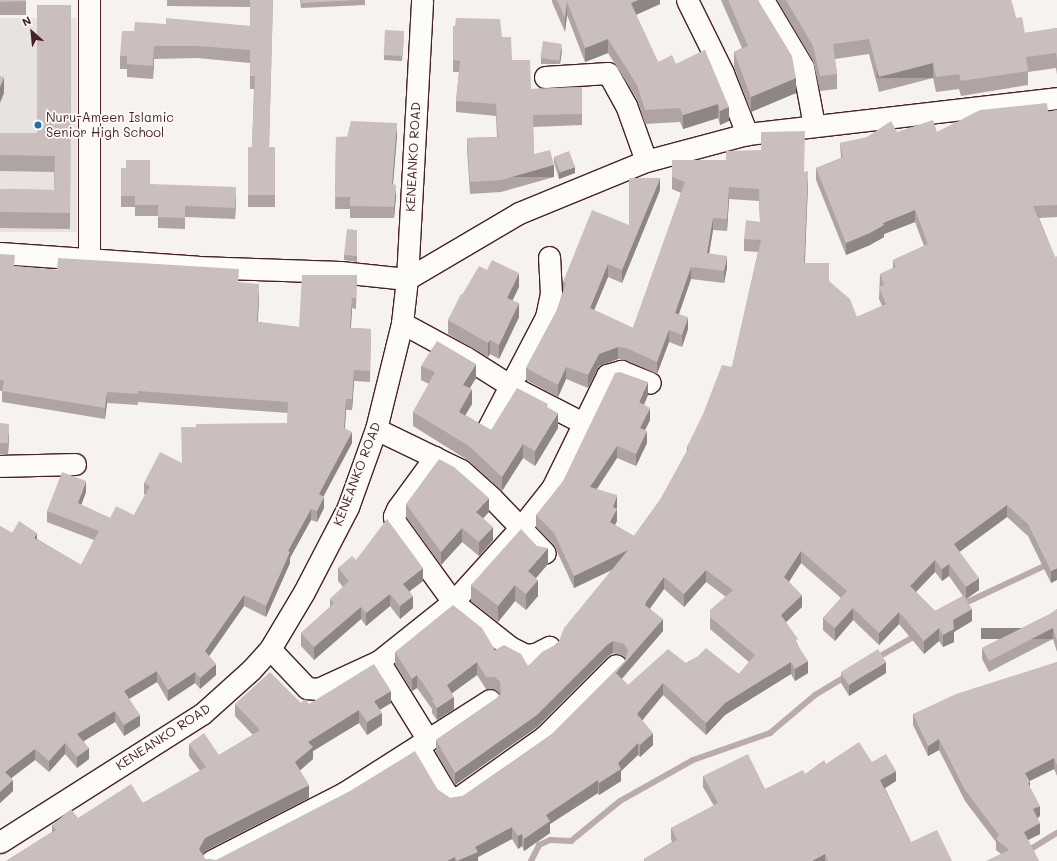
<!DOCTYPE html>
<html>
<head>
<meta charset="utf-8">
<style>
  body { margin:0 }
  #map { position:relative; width:1057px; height:861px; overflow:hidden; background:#f6f3ef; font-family:Mali,sans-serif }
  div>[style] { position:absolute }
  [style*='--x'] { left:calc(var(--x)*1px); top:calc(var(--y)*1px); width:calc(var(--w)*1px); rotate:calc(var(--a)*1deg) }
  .built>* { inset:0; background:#e9e3e0; transform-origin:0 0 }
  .stream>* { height:6px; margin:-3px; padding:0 3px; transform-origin:3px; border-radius:3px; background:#bbabac }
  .roads { filter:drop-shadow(1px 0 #4a1f2b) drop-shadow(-1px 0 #4a1f2b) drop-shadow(0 1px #4a1f2b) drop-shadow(0 -1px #4a1f2b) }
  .minor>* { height:21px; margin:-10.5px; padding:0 10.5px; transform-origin:10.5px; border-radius:10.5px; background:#fdfcf7 }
  .wall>* { inset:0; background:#afa4a3; transform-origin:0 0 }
  .shaded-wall>* { inset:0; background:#8e8685; transform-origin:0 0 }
  .building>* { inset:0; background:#cbbfbe; transform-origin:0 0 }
  .dots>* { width:11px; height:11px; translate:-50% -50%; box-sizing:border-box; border:2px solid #fdfcf7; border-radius:50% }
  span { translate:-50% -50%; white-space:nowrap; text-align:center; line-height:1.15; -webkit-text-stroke:3.5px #fdfcf7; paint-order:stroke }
  .poi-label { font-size:13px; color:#4a1f2b }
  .left { translate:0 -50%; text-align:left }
  .street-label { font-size:13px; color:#4a1f2b }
  .north { position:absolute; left:12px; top:12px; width:40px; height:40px; -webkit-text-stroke:3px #fdfcf7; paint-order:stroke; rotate:333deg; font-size:11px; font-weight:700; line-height:16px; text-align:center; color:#4a1f2b }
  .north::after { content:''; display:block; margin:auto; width:14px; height:18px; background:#4a1f2b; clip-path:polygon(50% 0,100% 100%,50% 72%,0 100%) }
</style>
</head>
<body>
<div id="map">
  <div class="built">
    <div style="left:0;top:18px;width:77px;height:214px"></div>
  </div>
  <div class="stream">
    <div style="--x:961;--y:605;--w:106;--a:-25.1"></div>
    <div style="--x:875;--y:659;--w:48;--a:-29.7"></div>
    <div style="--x:1026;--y:852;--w:36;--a:-32"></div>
    <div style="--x:531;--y:861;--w:18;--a:-63"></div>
    <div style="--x:539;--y:845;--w:12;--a:-24"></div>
    <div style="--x:550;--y:840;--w:21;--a:3"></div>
    <div style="--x:571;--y:841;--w:63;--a:-39.2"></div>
    <div style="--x:620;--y:801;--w:84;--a:-29.3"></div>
    <div style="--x:693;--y:760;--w:82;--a:-19.3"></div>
    <div style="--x:770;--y:733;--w:59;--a:-40.2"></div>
    <div style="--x:815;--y:695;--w:39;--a:-31"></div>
  </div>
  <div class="roads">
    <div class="minor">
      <div style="--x:89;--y:0;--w:260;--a:90"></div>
      <div style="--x:687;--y:0;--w:81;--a:63.7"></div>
      <div style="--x:723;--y:73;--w:66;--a:68.5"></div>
      <div style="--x:763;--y:0;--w:78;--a:59.2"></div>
      <div style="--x:803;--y:67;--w:59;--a:79.3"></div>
      <div style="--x:545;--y:77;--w:63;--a:-3.6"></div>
      <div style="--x:608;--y:73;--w:37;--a:61"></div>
      <div style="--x:626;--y:105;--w:59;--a:70.3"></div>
      <div style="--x:0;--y:253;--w:198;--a:4"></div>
      <div style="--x:198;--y:267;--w:142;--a:2"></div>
      <div style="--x:340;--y:272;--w:67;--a:6"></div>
      <div style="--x:407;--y:279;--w:130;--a:-30.5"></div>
      <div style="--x:519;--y:213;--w:137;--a:-22.3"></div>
      <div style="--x:646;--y:161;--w:105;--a:-15"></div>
      <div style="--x:747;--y:134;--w:312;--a:-6.6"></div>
      <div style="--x:402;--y:323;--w:72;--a:28.4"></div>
      <div style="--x:465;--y:357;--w:54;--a:32.2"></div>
      <div style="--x:511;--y:386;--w:81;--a:27.2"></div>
      <div style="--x:488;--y:428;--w:125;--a:-62.4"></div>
      <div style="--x:546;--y:317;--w:24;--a:-78"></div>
      <div style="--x:551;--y:294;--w:37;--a:-93"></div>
      <div style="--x:376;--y:429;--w:94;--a:25.8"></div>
      <div style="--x:461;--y:470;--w:42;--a:42.1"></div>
      <div style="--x:492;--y:498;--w:76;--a:46.1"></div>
      <div style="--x:435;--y:457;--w:64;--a:126.2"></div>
      <div style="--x:397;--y:509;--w:8;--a:113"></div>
      <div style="--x:394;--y:516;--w:6;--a:81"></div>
      <div style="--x:395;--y:522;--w:99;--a:54.1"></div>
      <div style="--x:453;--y:602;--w:73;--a:38.3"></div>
      <div style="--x:510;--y:647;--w:18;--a:27"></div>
      <div style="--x:526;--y:655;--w:9;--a:-6"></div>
      <div style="--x:535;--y:654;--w:16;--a:-27"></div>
      <div style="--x:0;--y:466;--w:75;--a:-1.5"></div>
      <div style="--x:270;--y:649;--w:54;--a:46.5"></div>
      <div style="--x:307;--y:688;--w:11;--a:5"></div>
      <div style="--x:318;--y:689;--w:67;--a:-24.7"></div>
      <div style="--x:379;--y:661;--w:95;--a:-38.6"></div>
      <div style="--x:453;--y:602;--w:101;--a:-47.8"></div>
      <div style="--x:521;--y:527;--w:50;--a:-51.5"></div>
      <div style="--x:552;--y:488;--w:126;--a:-64"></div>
      <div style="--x:607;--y:375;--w:15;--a:-16"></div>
      <div style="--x:621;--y:371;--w:31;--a:22"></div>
      <div style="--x:379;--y:661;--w:93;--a:58.2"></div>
      <div style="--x:418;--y:746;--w:55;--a:59.2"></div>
      <div style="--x:446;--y:793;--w:9;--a:41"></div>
      <div style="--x:453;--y:799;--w:6;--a:-18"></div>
      <div style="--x:459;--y:797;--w:105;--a:-35.3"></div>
      <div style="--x:545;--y:736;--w:100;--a:-45"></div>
      <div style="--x:0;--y:842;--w:239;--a:-32.4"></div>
      <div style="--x:202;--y:714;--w:66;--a:-41.9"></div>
      <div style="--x:251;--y:670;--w:28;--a:-48"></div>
      <div style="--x:270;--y:649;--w:66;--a:-59.2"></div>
      <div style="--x:304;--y:592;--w:96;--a:-62.6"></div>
      <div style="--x:348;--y:507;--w:83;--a:-70.3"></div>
      <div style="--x:376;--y:429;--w:109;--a:-76.2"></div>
      <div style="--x:402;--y:323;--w:44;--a:-83.5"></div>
      <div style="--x:407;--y:279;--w:279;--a:-86.9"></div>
      <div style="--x:211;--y:861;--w:149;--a:-27.1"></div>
      <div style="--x:344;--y:793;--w:173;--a:-32.5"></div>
    </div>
  </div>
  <div class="wall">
    <div style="left:0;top:0;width:26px;height:15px"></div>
    <div style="clip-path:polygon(167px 0,273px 0,269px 147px,275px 147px,275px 207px,248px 207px,248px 147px,252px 147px,254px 89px,250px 89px,250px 63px,197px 58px,154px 59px,153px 79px,127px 77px,127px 69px,120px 69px,120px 56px,134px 31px,166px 24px,250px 26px,250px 7px,167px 6px)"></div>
    <div style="clip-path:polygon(300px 0,365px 0,365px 5px,301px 8px)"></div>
    <div style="clip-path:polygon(552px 0,660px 0,660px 4px,636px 15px,658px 62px,676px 64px,705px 50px,729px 121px,720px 125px,718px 118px,683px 129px,680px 122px,645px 124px,637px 99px,608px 53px,585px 62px,567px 15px,565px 32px,552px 2px)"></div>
    <div style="clip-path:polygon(721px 0,758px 0,796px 93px,751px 112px,734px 67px,734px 52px,742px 48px)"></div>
    <div style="clip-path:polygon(777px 0,1011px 0,1016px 18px,1025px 33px,1057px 28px,1057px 75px,1056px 68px,1028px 72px,1028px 85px,961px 96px,959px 89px,936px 92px,933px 78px,879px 92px,869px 54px,835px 59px,837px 74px,837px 89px,820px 91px,813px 61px)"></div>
    <div style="clip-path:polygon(71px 5px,70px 229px,0 228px,0 189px,54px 190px,54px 172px,0 171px,0 133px,37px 133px)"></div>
    <div style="clip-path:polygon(453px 26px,502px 37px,512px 60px,531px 89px,582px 87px,582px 125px,533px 127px,534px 154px,554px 177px,501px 192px,470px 194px,467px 149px,467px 138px,497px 137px,496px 116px,456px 112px,456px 101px,459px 72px,453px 72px)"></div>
    <div style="clip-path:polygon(404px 37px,402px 61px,384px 60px,384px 55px)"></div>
    <div style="clip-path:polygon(562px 50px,560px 64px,541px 64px,541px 58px)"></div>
    <div style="clip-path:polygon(evenodd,1057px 110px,1057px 217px,1039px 218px,1055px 257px,1051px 583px,1028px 536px,1007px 517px,959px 552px,979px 590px,966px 599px,972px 621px,954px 632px,954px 642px,943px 647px,939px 641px,924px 654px,899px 624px,879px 645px,853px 620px,835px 641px,823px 630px,823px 618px,841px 598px,801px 563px,789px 582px,802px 607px,786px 622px,798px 645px,808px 673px,795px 681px,791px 674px,725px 715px,706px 735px,663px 695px,642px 720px,653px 745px,640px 757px,638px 755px,621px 771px,621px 781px,599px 795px,598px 793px,550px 824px,550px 833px,524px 851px,522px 846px,518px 849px,512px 839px,478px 857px,478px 861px,6px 861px,52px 832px,52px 825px,78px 818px,143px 803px,200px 771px,189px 756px,189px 744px,219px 755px,253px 735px,235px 716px,235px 704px,301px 703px,309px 704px,391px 703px,380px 710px,382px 725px,367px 735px,359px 723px,313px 751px,313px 759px,300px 770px,309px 798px,205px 851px,203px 855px,205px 859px,216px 860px,438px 790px,450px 798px,463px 796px,552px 734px,625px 661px,625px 658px,624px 656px,613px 653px,608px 656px,537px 727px,455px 785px,436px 752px,436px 740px,497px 698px,500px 694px,495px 689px,486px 689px,477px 675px,452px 693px,454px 709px,437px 720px,432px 713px,432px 709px,417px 688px,412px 691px,395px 664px,395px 652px,495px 650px,528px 666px,555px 645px,559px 641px,612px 570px,574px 588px,554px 545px,536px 527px,536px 515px,648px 395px,644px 405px,650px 420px,645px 430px,647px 443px,636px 466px,617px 458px,597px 489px,617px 507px,617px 521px,615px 525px,634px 536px,660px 500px,687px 451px,687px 447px,732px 367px,758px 252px,744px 251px,744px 239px,760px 222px,759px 201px,729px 199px,727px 231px,713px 230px,709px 254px,727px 268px,724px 283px,691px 279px,679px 314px,688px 329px,682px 347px,669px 342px,657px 374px,626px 360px,618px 359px,599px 366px,588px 388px,566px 379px,558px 397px,526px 380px,526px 368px,557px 310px,563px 291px,563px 282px,629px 225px,660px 190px,622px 283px,608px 277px,594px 310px,633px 328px,681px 193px,672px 189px,672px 160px,726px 160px,726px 151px,804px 172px,808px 183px,805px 263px,829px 281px,857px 317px,882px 306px,879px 299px,880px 274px,893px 268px,893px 260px,924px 246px,915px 222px,884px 234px,884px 237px,870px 245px,846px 255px,816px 180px,816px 168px,841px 158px,840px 143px,897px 132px,937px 132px,1057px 110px,935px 572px,942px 581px,949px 576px,963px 596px,935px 611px,916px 592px,935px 572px,1057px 110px,706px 582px,726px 597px,710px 610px,710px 629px,749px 662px,739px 674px,697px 657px,686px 663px,628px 685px,622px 679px,663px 631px,650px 608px,664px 589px,684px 607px,706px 582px)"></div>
    <div style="clip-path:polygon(397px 135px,393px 184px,396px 196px,394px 218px,350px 218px,350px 209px,335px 209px,336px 137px)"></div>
    <div style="clip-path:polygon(554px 157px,575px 173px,559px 179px,554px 162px)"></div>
    <div style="clip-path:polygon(121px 168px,126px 168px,150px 184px,236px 198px,235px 219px,185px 217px,185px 229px,158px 228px,158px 216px,135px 216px,135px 207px,121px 207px)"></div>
    <div style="clip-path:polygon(357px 230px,357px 262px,344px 260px,344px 255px)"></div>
    <div style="clip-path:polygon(0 254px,14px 266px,57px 270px,239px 283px,259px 295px,258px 322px,299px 327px,357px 275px,356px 309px,352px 308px,351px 328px,371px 329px,370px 382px,354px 381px,352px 410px,346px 410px,345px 428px,352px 443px,323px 496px,324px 508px,317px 522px,311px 520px,290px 558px,290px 563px,266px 617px,244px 606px,209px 656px,216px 675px,200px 689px,195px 683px,168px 701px,157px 682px,129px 699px,140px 726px,124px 736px,115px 722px,84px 741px,89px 759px,77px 768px,65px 754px,49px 772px,35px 760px,11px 778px,13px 791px,0 803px,0 526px,12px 533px,37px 539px,81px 565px,94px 540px,47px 522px,47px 511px,86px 492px,81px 505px,110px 518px,134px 515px,145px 495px,144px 494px,144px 483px,182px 463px,287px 423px,288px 413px,138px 402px,138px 405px,107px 403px,105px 419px,2px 402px,2px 391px,0 391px)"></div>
    <div style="clip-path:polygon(519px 287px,512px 300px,519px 317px,499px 359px,490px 354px,488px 357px,448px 334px,448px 320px,462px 295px)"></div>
    <div style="clip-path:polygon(421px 366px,476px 378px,470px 388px,472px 404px,465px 415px,491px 430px,548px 408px,558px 428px,535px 466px,523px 458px,502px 491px,469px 461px,413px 426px,413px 412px,429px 384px,421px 380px)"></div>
    <div style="clip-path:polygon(0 423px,9px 435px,8px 454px,0 454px)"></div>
    <div style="clip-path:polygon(406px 504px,489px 512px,483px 518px,493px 540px,479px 556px,462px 542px,441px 565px,406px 517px)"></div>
    <div style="clip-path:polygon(356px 560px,423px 581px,410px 591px,413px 608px,400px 619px,390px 606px,366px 626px,361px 619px,314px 660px,301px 646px,301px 633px,330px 607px,330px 599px,343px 587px,338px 581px,338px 568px)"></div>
    <div style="clip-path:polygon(548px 564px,536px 578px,538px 596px,526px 610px,515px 601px,498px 622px,471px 601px,471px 585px)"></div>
    <div style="clip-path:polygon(1057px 609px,1057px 652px,1053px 639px,989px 672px,982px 659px,982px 648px,1050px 614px)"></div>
    <div style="clip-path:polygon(1057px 662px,1057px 776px,1054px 769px,1030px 781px,1030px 788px,1040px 816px,1038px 818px,1040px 834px,1028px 840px,1039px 861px,1001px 854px,996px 850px,996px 842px,965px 801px,939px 750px,928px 756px,913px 725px,913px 714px)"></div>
    <div style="clip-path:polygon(841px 672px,886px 673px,849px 696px,841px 683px)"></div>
    <div style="clip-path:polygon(872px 762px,896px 781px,885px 788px,911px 842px,952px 861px,644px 861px,644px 859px,672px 842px,671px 839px,671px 828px,714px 806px,703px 787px,703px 776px,765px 789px,805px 774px,826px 764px)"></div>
  </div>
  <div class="shaded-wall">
    <div style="clip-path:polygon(638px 0,660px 0,660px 4px,631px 17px,631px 3px)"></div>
    <div style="clip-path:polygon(567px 1px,567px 15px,565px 32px,565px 18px)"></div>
    <div style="clip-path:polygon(608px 39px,608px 53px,585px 62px,585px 48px)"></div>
    <div style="clip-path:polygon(562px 44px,562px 50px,560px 64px,560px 59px)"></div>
    <div style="clip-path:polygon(154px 46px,154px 59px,153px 79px,153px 66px)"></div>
    <div style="left:933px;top:63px;width:15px;height:56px;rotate:90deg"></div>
    <div style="clip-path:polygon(4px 77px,4px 93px,0 103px,0 87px)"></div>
    <div style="clip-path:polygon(796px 78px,796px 93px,751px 112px,751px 97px)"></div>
    <div style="clip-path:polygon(718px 104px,718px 118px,683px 129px,683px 115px)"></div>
    <div style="clip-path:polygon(729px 107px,729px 121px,720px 125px,720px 111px)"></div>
    <div style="clip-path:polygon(397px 123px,397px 135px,392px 196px,392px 184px)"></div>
    <div style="left:554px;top:165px;width:12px;height:55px;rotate:90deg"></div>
    <div style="clip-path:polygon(575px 167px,575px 173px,559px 179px,559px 173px)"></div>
    <div style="clip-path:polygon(808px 171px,808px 183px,804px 275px,804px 263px)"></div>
    <div style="clip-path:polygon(660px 178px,660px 190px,622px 283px,622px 270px)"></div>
    <div style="clip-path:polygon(396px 185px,396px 196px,394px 218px,394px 207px)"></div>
    <div style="clip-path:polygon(236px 187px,236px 198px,235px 219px,235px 208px)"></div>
    <div style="clip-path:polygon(729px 187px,729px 199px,727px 231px,727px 219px)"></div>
    <div style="clip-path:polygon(915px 210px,915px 222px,884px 234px,884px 237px,870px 245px,846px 255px,846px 243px,883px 223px)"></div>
    <div style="clip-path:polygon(713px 218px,713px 230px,707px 266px,707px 253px)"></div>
    <div style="clip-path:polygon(727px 256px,727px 268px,724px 283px,724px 271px)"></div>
    <div style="clip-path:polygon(608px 264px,608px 277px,590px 320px,590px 308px)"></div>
    <div style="clip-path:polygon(691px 267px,691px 279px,675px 325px,675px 313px)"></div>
    <div style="clip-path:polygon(519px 273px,519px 287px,507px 312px,507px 298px)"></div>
    <div style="clip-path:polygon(259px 284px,259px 295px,257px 333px,257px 322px)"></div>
    <div style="clip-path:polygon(352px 298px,352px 308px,350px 339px,350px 328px)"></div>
    <div style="clip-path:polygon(519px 303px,519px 317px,499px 359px,499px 345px)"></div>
    <div style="clip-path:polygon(688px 317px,688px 329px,682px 347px,682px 335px)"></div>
    <div style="clip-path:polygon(669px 330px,669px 342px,657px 374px,657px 362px)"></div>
    <div style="clip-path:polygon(490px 340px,490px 354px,488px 357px,488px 343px)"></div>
    <div style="clip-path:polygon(618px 347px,618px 359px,599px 366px,588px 388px,588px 375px,599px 354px)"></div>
    <div style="clip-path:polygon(476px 364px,476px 378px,463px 399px,463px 385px)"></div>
    <div style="clip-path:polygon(566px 367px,566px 379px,558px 397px,558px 385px)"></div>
    <div style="clip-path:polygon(354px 370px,354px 381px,352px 410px,352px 399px)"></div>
    <div style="clip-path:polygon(648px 382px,648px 395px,639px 415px,639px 402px)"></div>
    <div style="clip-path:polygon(472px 389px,472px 404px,459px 426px,459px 412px)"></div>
    <div style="clip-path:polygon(107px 392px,107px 403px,105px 419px,105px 408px)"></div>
    <div style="clip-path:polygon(346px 399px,346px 410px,344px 439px,344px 428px)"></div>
    <div style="clip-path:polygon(650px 408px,650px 420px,640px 440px,640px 428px)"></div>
    <div style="clip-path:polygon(558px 413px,558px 428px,535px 466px,535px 451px)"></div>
    <div style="clip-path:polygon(9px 424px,9px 435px,8px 454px,8px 443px)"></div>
    <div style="clip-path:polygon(647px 431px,647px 443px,636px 466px,636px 454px)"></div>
    <div style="clip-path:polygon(352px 432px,352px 443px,319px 505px,319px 494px)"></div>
    <div style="clip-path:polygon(523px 444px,523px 458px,502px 491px,502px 477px)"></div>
    <div style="clip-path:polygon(617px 446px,617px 458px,590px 499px,590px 487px)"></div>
    <div style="clip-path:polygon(86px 481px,86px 492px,78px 514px,78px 503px)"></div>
    <div style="clip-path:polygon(617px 495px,617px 507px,615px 513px,617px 509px,617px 521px,610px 534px,610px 522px,613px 507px)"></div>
    <div style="clip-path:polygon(324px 497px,324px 508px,317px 522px,317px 511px)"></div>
    <div style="clip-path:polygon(489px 498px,489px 512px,476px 526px,476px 512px)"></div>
    <div style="clip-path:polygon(1007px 505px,1007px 517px,954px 556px,954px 544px)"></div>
    <div style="clip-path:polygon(311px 509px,311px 520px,290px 558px,290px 563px,266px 617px,266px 606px,288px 551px)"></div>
    <div style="clip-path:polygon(493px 527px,493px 540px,479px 556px,479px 542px)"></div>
    <div style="clip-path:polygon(462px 528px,462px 542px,441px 565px,441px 552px)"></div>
    <div style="clip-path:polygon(37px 533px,37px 544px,34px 538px)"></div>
    <div style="clip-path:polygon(548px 548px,548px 564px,528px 587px,528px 571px)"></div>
    <div style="clip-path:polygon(628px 550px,628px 562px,574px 588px,574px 576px)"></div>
    <div style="clip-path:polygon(801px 551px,801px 563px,784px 589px,784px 577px)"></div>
    <div style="clip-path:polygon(935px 560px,935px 572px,910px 598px,910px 586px)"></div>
    <div style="clip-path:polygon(949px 564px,949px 576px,942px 581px,942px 569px)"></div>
    <div style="clip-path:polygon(423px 568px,423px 581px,403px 596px,403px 584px)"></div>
    <div style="clip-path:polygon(1057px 568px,1057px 580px,1051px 583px,1051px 571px)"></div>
    <div style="clip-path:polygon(706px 570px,706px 582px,684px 607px,684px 594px)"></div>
    <div style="clip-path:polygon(664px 577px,664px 589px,646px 614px,645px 605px,646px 602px)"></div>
    <div style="clip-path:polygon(979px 578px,979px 590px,966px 599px,966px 587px)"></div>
    <div style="clip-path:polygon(538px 580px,538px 596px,526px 610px,526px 594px)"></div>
    <div style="clip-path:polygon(515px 585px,515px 601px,498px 622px,498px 606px)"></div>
    <div style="clip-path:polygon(390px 594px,390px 606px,366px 626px,366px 613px)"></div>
    <div style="clip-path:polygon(244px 595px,244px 606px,205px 662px,205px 651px)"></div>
    <div style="clip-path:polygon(802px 595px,802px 607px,781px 627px,781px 615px)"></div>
    <div style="clip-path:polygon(413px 596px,413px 608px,400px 619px,400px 606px)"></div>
    <div style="clip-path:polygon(361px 607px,361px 619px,314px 660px,314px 647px)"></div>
    <div style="clip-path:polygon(853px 608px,853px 620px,835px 641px,835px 628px)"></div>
    <div style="clip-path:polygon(972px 609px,972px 621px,954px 632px,954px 642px,943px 647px,943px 635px,953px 620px)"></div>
    <div style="clip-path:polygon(899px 612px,899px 624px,879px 645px,879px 633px)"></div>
    <div style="clip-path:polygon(663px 619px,663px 631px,616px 685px,616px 673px)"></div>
    <div style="clip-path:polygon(939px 628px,939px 641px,924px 654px,924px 641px)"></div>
    <div style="left:1053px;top:628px;width:11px;height:72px;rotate:90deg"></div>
    <div style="clip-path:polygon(613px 641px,613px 653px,608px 656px,537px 727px,455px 785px,455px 773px,608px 644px)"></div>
    <div style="clip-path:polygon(808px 661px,808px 673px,795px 681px,795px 669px)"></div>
    <div style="clip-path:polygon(477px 662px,477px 675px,447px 697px,447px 685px)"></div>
    <div style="clip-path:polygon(791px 662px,791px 674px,725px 715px,706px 735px,706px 723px,725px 703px)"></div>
    <div style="clip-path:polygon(886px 662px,886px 673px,849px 696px,849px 685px)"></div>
    <div style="clip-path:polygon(216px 664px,216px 675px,200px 689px,200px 678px)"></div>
    <div style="clip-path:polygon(157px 671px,157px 682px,124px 702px,124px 691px)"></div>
    <div style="clip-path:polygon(195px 672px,195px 683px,168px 701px,168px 690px)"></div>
    <div style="clip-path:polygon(417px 675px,417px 688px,412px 691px,412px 679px)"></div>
    <div style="clip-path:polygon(663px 683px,663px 695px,637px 727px,637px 714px)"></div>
    <div style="clip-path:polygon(391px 691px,391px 703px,374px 713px,374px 701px)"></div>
    <div style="clip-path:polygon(454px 697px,454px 709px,437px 720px,437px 708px)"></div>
    <div style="clip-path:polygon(359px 710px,359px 723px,313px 751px,313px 759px,295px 775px,295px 762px,308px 742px)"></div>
    <div style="clip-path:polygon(115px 711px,115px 722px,77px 745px,77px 734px)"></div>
    <div style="clip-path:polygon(382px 713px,382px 725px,367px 735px,367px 722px)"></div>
    <div style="clip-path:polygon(140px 715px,140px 726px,124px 736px,124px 725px)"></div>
    <div style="clip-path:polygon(653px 733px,653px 745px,640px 757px,640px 745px)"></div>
    <div style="clip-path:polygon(939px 739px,939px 750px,928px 756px,928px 746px)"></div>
    <div style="clip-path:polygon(65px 743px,65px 754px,49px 772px,49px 761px)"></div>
    <div style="clip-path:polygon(638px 743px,638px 755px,621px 771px,621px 781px,599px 795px,599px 783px)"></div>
    <div style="clip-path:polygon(89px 748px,89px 759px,77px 768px,77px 757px)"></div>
    <div style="clip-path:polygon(35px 749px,35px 760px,5px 783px,5px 772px)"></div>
    <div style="clip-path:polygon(1054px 758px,1054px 769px,1025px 783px,1025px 773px)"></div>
    <div style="clip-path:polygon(896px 771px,896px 781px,880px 791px,880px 780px)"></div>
    <div style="clip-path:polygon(13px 780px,13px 791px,0 803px,0 792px)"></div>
    <div style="clip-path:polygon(598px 780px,598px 793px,550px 824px,550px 833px,524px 851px,524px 839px,546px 815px)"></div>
    <div style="clip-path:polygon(1030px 782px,1030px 793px,1028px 783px)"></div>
    <div style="clip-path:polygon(309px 785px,309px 798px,205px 851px,199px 861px,199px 849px,205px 838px)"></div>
    <div style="clip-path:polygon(1040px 806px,1040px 816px,1033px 820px,1033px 809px)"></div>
    <div style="clip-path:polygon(1040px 823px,1040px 834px,1024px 842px,1024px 832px)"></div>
    <div style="clip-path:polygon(512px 827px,512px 839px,478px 857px,478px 861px,457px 861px,475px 847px)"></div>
    <div style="clip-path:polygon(522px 834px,522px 846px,518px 849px,518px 836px)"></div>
    <div style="clip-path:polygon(825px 854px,825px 861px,812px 861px)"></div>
    <div style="clip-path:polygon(455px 857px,455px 861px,447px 861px)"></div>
  </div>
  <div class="building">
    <div style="clip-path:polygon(0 0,26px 0,26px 1px,0 2px)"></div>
    <div style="clip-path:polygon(250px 0,273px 0,269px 147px,275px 147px,275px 195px,248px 195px,248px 147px,252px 147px,255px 76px,250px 76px,250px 50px,197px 46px,154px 46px,153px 66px,127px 64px,127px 56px,120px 56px,122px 31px,134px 31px,135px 22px,166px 24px,166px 18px,250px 26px)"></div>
    <div style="clip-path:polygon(301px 0,357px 0,301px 3px)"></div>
    <div style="clip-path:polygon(557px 0,638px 0,631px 3px,658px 62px,672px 55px,676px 64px,705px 50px,729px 107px,720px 111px,718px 104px,683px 115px,680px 108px,645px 110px,637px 85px,608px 39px,585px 48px,567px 1px,565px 18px)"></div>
    <div style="clip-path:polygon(728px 0,758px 0,792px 56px,796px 78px,751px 97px,734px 52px,748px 46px)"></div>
    <div style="clip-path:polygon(786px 0,1011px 0,1016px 18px,1022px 17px,1025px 33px,1057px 28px,1057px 60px,1056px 53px,1026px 57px,1028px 71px,961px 81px,959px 74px,936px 77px,933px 63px,879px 77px,869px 39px,833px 44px,837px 74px,820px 76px,813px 46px)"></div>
    <div style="clip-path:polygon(37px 5px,71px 5px,70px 213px,0 212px,0 189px,54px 190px,55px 156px,0 155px,0 133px,37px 133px)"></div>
    <div style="clip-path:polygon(456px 18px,500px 19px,502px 37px,511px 37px,512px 60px,530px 60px,531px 89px,582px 87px,582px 114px,533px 115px,534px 154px,550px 150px,554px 165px,501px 180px,470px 182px,467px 138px,498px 137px,496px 104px,456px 101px,460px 61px,453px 60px,453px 26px,455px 26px)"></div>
    <div style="left:385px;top:30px;width:19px;height:25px;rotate:3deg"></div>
    <div style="left:543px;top:41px;width:19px;height:17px;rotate:9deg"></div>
    <div style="clip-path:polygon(0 76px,4px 77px,0 87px)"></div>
    <div style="clip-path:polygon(evenodd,1047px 103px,1048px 112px,1057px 110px,1057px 205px,1033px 206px,1055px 257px,1057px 256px,1057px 568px,1051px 571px,1028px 524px,1007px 505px,954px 544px,979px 578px,966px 587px,949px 564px,942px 569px,935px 560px,910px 586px,935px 611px,964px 596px,972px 609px,953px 620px,954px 629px,943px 635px,939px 628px,924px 641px,899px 612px,879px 633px,853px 608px,835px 628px,823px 618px,847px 591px,801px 551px,784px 577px,802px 595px,781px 615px,798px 639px,795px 641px,808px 661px,795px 669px,791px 662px,725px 703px,706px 723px,663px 683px,637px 714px,653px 733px,640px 745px,638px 743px,618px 763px,621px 769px,599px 783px,598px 780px,546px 815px,550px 821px,524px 839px,522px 834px,518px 836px,512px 827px,475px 847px,478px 852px,457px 861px,455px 857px,447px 861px,6px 861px,56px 830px,52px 825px,71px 809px,78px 818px,131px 784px,143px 803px,206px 767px,189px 744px,204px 733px,219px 755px,260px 730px,235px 704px,270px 672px,301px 703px,305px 699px,309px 704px,374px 664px,391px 691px,374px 701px,382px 713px,367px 722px,359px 710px,308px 742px,313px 747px,295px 762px,309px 785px,205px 838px,199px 849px,205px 859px,216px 860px,350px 791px,415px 751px,438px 790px,450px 798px,463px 796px,552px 734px,625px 661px,628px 650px,624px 644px,613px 641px,608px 644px,537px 715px,455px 773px,436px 740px,497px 698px,501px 693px,500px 682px,495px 677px,486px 677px,477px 662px,447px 685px,454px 697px,437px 708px,432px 701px,434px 700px,417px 675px,412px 679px,395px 652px,453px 605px,482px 628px,495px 650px,504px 645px,521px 654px,528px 666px,542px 652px,555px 645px,559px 641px,564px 628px,628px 550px,574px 576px,554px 533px,536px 515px,563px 481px,615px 373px,620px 372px,648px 382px,639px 402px,650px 408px,640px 428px,647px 431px,636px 454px,617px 446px,590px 487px,617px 495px,613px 507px,617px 509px,610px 522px,634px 536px,660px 500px,689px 448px,687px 447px,703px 414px,722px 365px,732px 367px,761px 240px,744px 239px,746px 220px,760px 222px,759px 189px,729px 187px,727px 219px,713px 218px,707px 253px,727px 256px,724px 271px,691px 267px,675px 313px,688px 317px,682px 335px,669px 330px,657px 362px,626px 348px,618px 347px,599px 354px,588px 375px,566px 367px,558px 385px,526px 368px,557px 310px,566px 283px,563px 282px,592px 210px,629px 225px,629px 178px,660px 178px,622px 270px,608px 264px,590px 308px,633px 328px,685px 182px,672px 177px,672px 160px,726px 160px,726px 151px,761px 150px,761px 132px,805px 131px,804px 172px,808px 171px,804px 263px,829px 263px,829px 281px,850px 299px,857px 317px,886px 304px,879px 287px,884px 285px,880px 274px,896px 267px,893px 260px,928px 244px,915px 210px,883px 223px,884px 225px,870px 233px,846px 243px,816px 168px,843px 157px,840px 143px,867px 137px,891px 121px,897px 132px,933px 120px,937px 132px,980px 110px,1047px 103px,706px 570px,733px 590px,710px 610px,710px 617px,755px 655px,739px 674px,706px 648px,697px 657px,686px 663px,668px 649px,628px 685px,616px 673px,663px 619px,645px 605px,646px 602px,664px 577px,684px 594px,706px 570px)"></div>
    <div style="clip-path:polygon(351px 121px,397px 123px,392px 184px,396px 185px,394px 207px,350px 206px,350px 197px,335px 197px,336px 137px,347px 137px)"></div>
    <div style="left:569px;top:151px;width:17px;height:16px;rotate:69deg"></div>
    <div style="clip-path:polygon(126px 160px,150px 160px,150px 184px,236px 187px,235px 208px,185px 206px,185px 218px,158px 217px,158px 205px,135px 205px,135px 196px,121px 196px,121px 168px,126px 168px)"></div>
    <div style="clip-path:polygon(347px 229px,357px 230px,357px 256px,344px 255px)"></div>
    <div style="clip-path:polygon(0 254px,15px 255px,14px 266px,57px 270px,58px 258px,239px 269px,238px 282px,259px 284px,257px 322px,299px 327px,302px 275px,357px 275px,356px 298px,352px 298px,350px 328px,371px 329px,370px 371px,354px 370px,352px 399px,346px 399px,344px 428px,352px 432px,319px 494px,324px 497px,317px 511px,311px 509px,288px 551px,290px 552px,266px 606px,244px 595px,205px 651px,216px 664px,200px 678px,195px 672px,168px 690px,157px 671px,124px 691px,140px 715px,124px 725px,115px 711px,77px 734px,89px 748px,77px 757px,65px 743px,49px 761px,35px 749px,5px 772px,13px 780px,0 792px,0 526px,12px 533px,19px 521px,37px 533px,34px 538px,81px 565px,99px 531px,47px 511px,62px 472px,86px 481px,78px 503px,110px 518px,116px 506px,134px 515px,150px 486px,144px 483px,160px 452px,182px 463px,181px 427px,196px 427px,196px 424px,287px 423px,288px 402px,138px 391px,138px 394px,107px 392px,105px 408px,2px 391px,4px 380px,0 380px)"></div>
    <div style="clip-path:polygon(492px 260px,519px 273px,507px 298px,519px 303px,499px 345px,490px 340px,488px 343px,448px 320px,461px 294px,462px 295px,479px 266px,487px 270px)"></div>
    <div style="clip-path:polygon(437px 341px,476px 364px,463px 385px,472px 389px,459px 412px,491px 430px,517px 388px,548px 404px,547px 407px,558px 413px,535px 451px,523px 444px,502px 477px,469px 446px,413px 412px,435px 372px,421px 366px)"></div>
    <div style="clip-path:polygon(0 423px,9px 424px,8px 443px,0 443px)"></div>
    <div style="clip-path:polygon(439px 459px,454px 467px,489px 498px,476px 512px,493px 527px,479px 542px,462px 528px,441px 552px,406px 504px)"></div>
    <div style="clip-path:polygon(387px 519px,423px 568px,403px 584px,413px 596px,400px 606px,390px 594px,366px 613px,361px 607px,314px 647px,301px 633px,334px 603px,330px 599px,349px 581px,338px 568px,352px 556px,356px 560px)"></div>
    <div style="clip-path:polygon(521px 529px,537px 546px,548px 548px,528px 571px,538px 580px,526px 594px,515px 585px,498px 606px,471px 585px)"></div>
    <div style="clip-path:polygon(1057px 609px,1057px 641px,1053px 628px,989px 661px,982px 648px,1050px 614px)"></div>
    <div style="left:878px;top:649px;width:15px;height:44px;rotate:58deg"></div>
    <div style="clip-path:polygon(1057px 662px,1057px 765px,1054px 758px,1025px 773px,1030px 782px,1028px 783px,1040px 806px,1033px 809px,1040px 823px,1024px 832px,1039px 861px,986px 861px,1009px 850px,996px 839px,999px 835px,965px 790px,939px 739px,928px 746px,913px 714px,956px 694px)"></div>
    <div style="clip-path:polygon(859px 742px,872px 762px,886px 754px,896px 771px,880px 780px,911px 842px,937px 830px,952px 861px,828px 861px,825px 854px,812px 861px,645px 861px,644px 859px,677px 840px,671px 828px,718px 803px,703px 776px,748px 754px,765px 789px,803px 770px,805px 774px,824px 760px,826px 764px)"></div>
  </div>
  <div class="dots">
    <div style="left:38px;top:125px;background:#1f6fb2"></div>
  </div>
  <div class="poi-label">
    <span class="left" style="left:46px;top:125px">Nuru-Ameen Islamic<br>Senior High School</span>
  </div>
  <div class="street-label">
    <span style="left:413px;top:157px;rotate:-87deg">KENEANKO ROAD</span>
    <span style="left:357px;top:474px;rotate:-69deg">KENEANKO ROAD</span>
    <span style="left:163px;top:737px;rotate:-33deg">KENEANKO ROAD</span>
  </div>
  <div class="north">N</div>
</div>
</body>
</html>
